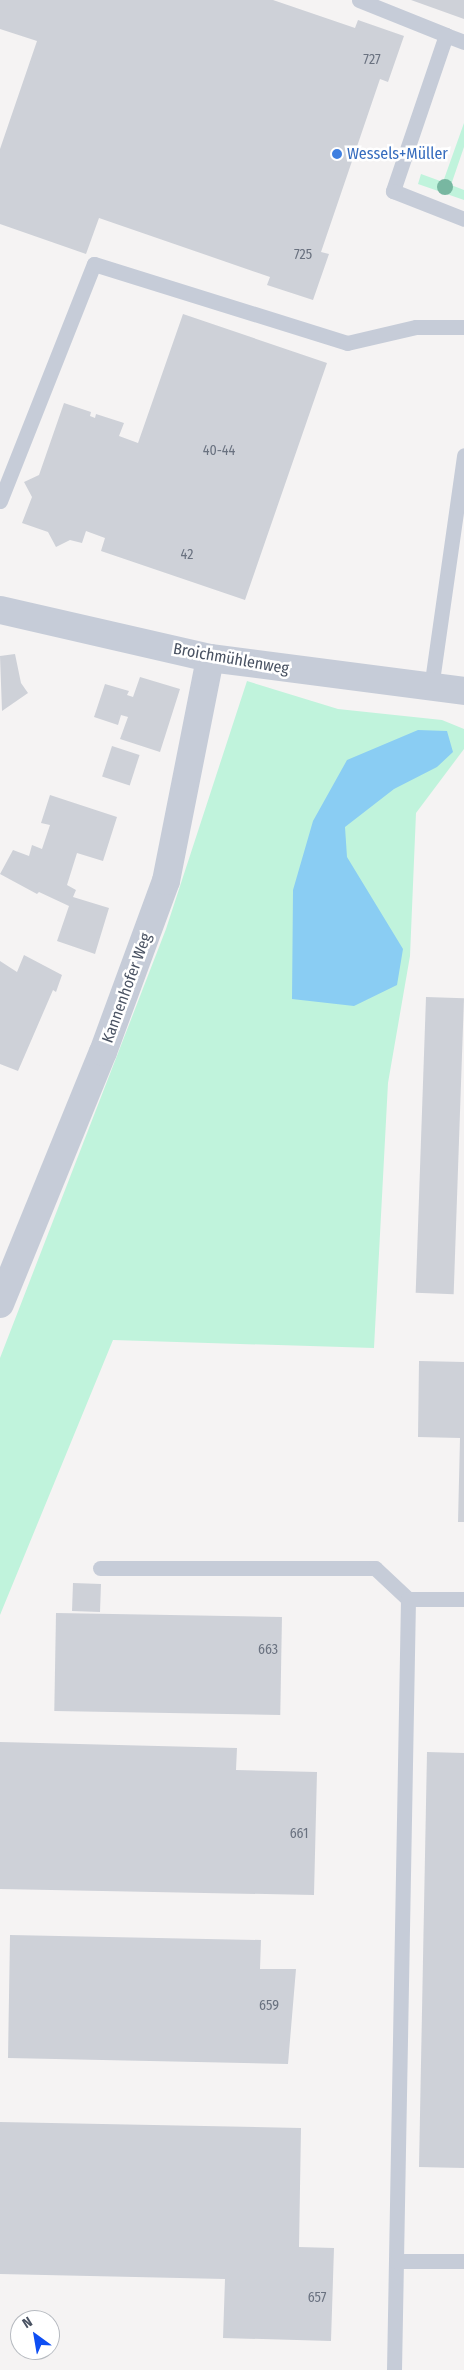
<!DOCTYPE html>
<html>
<head>
<meta charset="utf-8">
<style>
  body { margin:0 }
  #map { position:relative; width:464px; height:2370px; overflow:hidden; background:#f5f3f3; font-family:"Fira Sans Condensed",sans-serif }
  div>[style] { position:absolute }
  [style*='--x'] { left:calc(var(--x)*1px); top:calc(var(--y)*1px); width:calc(var(--w)*1px); rotate:calc(var(--a)*1deg) }
  .green>* { inset:0; background:#c0f3dc }
  .water>* { inset:0; background:#8acdf3 }
  .building>* { inset:0; background:#ced1d8; transform-origin:0 0 }
  .service>* { height:15px; margin:-7.5px; padding:0 7.5px; transform-origin:7.5px; border-radius:7.5px; background:#c6ccd8 }
  .minor>* { height:28px; margin:-14px; padding:0 14px; transform-origin:14px; border-radius:14px; background:#c6ccd8 }
  .trees>* { width:16px; height:16px; margin:-8px; border-radius:50%; background:#78b7a1 }
  .dots>* { width:14px; height:14px; translate:-50% -50%; box-sizing:border-box; border:2px solid #fff; border-radius:50% }
  span { translate:-50% -50%; white-space:nowrap; text-align:center; line-height:1.15; -webkit-text-stroke:5px #fff; paint-order:stroke }
  .number-label { font-size:14px; color:#6a7280 }
  .number-label span { -webkit-text-stroke-width:0 }
  .shop-label { font-size:16px; color:#366cbe }
  .left { translate:0 -50%; text-align:left }
  .street-label { font-size:16px; color:#495262 }
  .north { position:absolute; left:10px; top:2310px; width:50px; height:50px; box-sizing:border-box; background:#fff; border:1px solid #b6bac0; border-radius:50%; rotate:328deg; font-size:14px; font-weight:700; line-height:20px; text-align:center; color:#495262 }
  .north::after { content:''; display:block; margin:auto; width:18px; height:22px; background:#0e4ef3; clip-path:polygon(50% 0,100% 100%,50% 72%,0 100%) }
</style>
</head>
<body>
<div id="map">
  <div class="green">
    <div style="clip-path:polygon(464px 123px,464px 147px,451px 185px,464px 190px,464px 200px,418px 184px,421px 174px,443px 182px)"></div>
    <div style="clip-path:polygon(247px 681px,338px 709px,442px 720px,464px 729px,464px 749px,416px 813px,410px 956px,388px 1083px,374px 1348px,113px 1340px,0 1615px,0 1358px,166px 929px)"></div>
  </div>
  <div class="water">
    <div style="clip-path:polygon(418px 730px,447px 731px,453px 752px,437px 767px,394px 789px,345px 827px,347px 857px,403px 949px,397px 985px,354px 1006px,292px 999px,293px 890px,313px 821px,347px 760px)"></div>
  </div>
  <div class="building">
    <div style="clip-path:polygon(0 0,273px 0,355px 28px,358px 20px,404px 36px,388px 82px,380px 79px,321px 252px,329px 254px,313px 300px,267px 285px,270px 277px,99px 218px,86px 254px,0 224px,0 149px,37px 41px,0 29px)"></div>
    <div style="clip-path:polygon(411px 0,464px 0,464px 19px)"></div>
    <div style="clip-path:polygon(183px 314px,327px 363px,245px 600px,101px 551px,105px 538px,86px 531px,82px 543px,70px 540px,56px 547px,48px 532px,22px 523px,32px 497px,24px 482px,39px 475px,64px 403px,91px 412px,90px 416px,95px 418px,96px 414px,124px 423px,119px 436px,138px 443px)"></div>
    <div style="clip-path:polygon(15px 654px,21px 683px,28px 693px,2px 711px,0 656px)"></div>
    <div style="clip-path:polygon(140px 677px,180px 689px,160px 752px,120px 739px,128px 717px,121px 715px,118px 725px,94px 717px,105px 684px,129px 691px,127px 695px,133px 697px)"></div>
    <div style="left:112px;top:746px;width:29px;height:32px;rotate:18deg"></div>
    <div style="clip-path:polygon(50px 795px,117px 817px,103px 861px,77px 853px,67px 885px,76px 890px,73px 897px,109px 908px,95px 954px,57px 941px,69px 906px,39px 892px,37px 894px,0 874px,13px 850px,29px 856px,32px 845px,42px 849px,50px 825px,41px 823px)"></div>
    <div style="clip-path:polygon(24px 955px,62px 975px,56px 992px,53px 990px,18px 1071px,0 1064px,0 961px,17px 972px)"></div>
    <div style="left:426px;top:997px;width:38px;height:296px;rotate:2deg"></div>
    <div style="clip-path:polygon(419px 1361px,464px 1362px,464px 1522px,458px 1522px,460px 1438px,418px 1437px)"></div>
    <div style="left:73px;top:1583px;width:28px;height:28px;rotate:2deg"></div>
    <div style="left:56px;top:1613px;width:226px;height:98px;rotate:1deg"></div>
    <div style="clip-path:polygon(0 1742px,237px 1748px,236px 1770px,317px 1772px,314px 1895px,0 1889px)"></div>
    <div style="clip-path:polygon(427px 1752px,464px 1753px,464px 2168px,419px 2167px)"></div>
    <div style="clip-path:polygon(10px 1935px,261px 1940px,260px 1969px,296px 1969px,288px 2064px,8px 2058px)"></div>
    <div style="clip-path:polygon(0 2122px,301px 2128px,299px 2247px,334px 2248px,331px 2341px,223px 2338px,225px 2279px,0 2274px)"></div>
  </div>
  <div class="service">
    <div style="--x:359;--y:0;--w:94;--a:21.9"></div>
    <div style="--x:464;--y:42;--w:19;--a:-159"></div>
    <div style="--x:446;--y:35;--w:165;--a:108.8"></div>
    <div style="--x:393;--y:191;--w:76;--a:21.5"></div>
    <div style="--x:0;--y:501;--w:255;--a:-68.4"></div>
    <div style="--x:94;--y:264;--w:265;--a:17.3"></div>
    <div style="--x:347;--y:343;--w:71;--a:-13.1"></div>
    <div style="--x:416;--y:327;--w:48;--a:0"></div>
    <div style="--x:431;--y:688;--w:235;--a:-81.9"></div>
    <div style="--x:100;--y:1568;--w:275;--a:0"></div>
    <div style="--x:375;--y:1568;--w:45;--a:43.2"></div>
    <div style="--x:408;--y:1599;--w:771;--a:91.04"></div>
    <div style="--x:408;--y:1599;--w:56;--a:0"></div>
    <div style="--x:396;--y:2261;--w:68;--a:0"></div>
  </div>
  <div class="minor">
    <div style="--x:0;--y:610;--w:215;--a:12.9"></div>
    <div style="--x:210;--y:658;--w:256;--a:7.4"></div>
    <div style="--x:0;--y:1304;--w:272;--a:-67.8"></div>
    <div style="--x:103;--y:1052;--w:182;--a:-69.8"></div>
    <div style="--x:166;--y:881;--w:227;--a:-78.8"></div>
  </div>
  <div class="trees">
    <div style="left:445px;top:187px"></div>
  </div>
  <div class="dots">
    <div style="left:337px;top:154px;background:#3f7fe0"></div>
  </div>
  <div class="number-label">
    <span style="left:372px;top:60px">727</span>
    <span style="left:303px;top:255px">725</span>
    <span style="left:219px;top:451px">40-44</span>
    <span style="left:187px;top:555px">42</span>
    <span style="left:268px;top:1650px">663</span>
    <span style="left:299px;top:1834px">661</span>
    <span style="left:269px;top:2006px">659</span>
    <span style="left:317px;top:2298px">657</span>
  </div>
  <div class="shop-label">
    <span class="left" style="left:347px;top:154px">Wessels+Müller</span>
  </div>
  <div class="street-label">
    <span style="left:231px;top:659px;rotate:10deg">Broichmühlenweg</span>
    <span style="left:127px;top:988px;rotate:-70deg">Kannenhofer Weg</span>
  </div>
  <div class="north">N</div>
</div>
</body>
</html>
